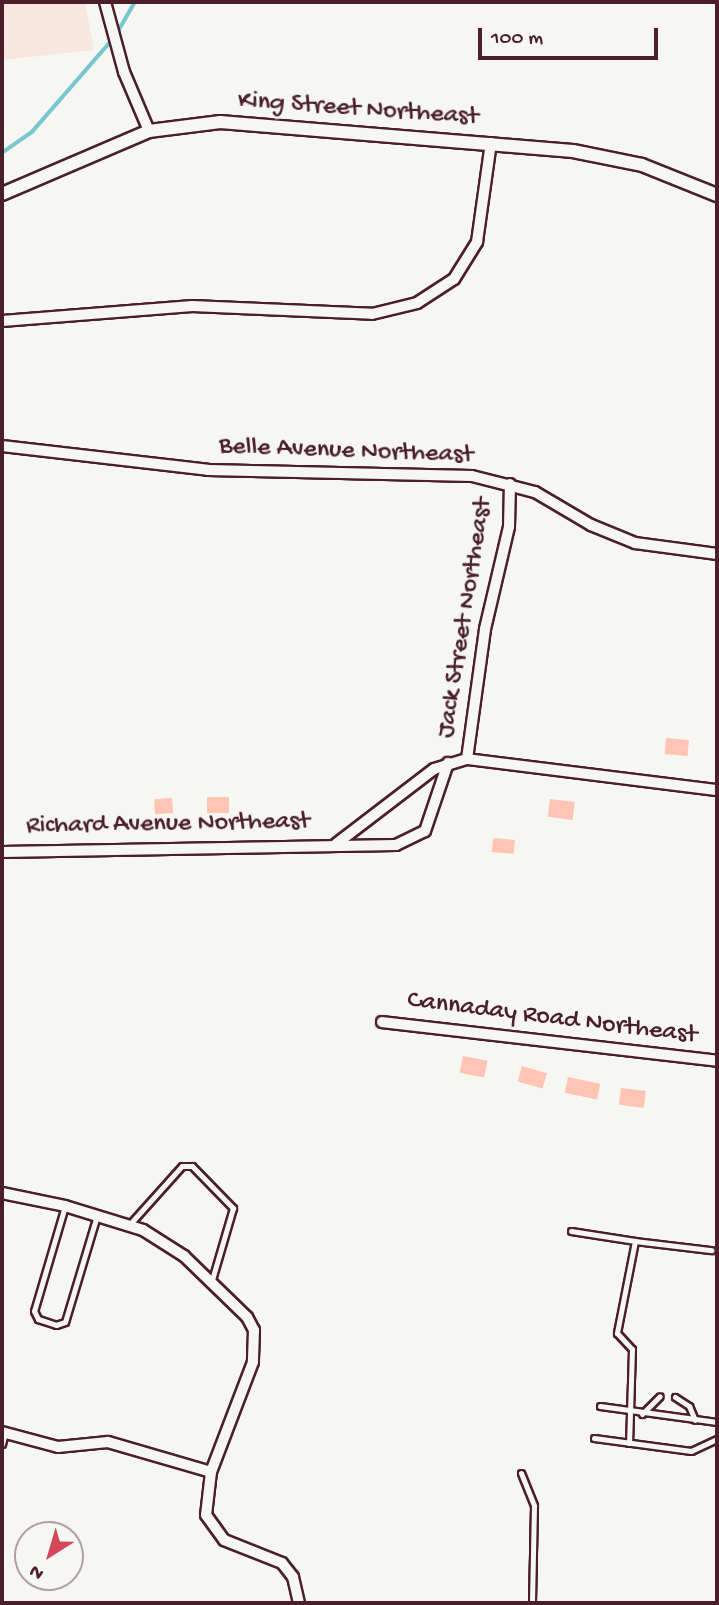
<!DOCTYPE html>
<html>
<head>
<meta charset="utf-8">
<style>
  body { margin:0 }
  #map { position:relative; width:719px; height:1605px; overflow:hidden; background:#f6f6f2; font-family:"Gochi Hand",sans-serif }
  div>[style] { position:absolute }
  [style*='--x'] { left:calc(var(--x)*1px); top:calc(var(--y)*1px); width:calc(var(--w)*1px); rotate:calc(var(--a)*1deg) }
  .built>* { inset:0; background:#f8e7df }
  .stream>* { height:3.5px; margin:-1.75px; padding:0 1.75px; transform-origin:1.75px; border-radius:1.75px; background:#76c7ce }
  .building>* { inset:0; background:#fec5b4; transform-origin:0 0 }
  .roads { filter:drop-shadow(2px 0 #4a1f2b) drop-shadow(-2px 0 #4a1f2b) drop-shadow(0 2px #4a1f2b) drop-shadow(0 -2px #4a1f2b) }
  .service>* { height:5px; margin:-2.5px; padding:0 2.5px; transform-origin:2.5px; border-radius:2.5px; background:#f6f6f2 }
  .minor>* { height:10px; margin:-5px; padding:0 5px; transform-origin:5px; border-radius:5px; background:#f6f6f2 }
  .tertiary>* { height:12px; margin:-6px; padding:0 6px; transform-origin:6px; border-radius:6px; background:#f6f6f2 }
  span { translate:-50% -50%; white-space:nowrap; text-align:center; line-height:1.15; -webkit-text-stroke:5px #f6f6f2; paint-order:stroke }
  .street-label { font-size:26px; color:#4a1f2b }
  .frame { position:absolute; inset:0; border:4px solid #4a1f2b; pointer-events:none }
  .north { position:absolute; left:14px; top:1521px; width:70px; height:70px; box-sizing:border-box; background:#f6f6f2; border:2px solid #b1a0a2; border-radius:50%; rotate:217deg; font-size:19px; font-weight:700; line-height:28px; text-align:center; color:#4a1f2b }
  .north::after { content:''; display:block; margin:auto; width:24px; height:32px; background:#d1495b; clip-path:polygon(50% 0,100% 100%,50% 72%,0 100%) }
  .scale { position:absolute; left:478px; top:28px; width:180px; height:32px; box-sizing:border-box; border:4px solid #4a1f2b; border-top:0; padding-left:9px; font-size:21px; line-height:24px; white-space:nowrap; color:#4a1f2b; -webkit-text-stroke:5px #f6f6f2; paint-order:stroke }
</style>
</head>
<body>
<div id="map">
  <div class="built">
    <div style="clip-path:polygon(2px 2px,85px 2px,94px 50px,2px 60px)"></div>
  </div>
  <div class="stream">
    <div style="--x:117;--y:33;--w:36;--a:-60"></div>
    <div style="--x:2;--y:153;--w:37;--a:-35"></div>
    <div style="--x:32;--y:132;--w:122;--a:-49"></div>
  </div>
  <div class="building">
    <div style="left:666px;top:738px;width:23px;height:16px;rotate:5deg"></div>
    <div style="left:207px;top:797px;width:22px;height:16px"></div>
    <div style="left:172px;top:798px;width:15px;height:18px;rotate:86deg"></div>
    <div style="left:550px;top:799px;width:25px;height:18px;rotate:7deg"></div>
    <div style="left:493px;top:838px;width:22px;height:14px;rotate:5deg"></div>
    <div style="left:463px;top:1056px;width:25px;height:17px;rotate:11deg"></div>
    <div style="left:522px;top:1066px;width:26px;height:16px;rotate:16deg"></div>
    <div style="left:568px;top:1077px;width:33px;height:16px;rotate:12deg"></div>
    <div style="left:621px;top:1088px;width:25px;height:17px;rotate:7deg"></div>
  </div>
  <div class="roads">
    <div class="service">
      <div style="--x:65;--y:1206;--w:109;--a:106.4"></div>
      <div style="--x:34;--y:1311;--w:9;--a:63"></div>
      <div style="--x:38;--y:1319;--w:19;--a:18"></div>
      <div style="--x:56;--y:1325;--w:9;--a:-18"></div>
      <div style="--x:65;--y:1322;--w:112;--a:-73.3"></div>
      <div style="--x:129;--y:1225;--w:79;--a:-48.1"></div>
      <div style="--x:182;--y:1166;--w:10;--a:0"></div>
      <div style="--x:192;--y:1166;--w:59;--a:45.7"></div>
      <div style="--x:233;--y:1208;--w:75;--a:106.3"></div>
      <div style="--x:571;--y:1231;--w:65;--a:8.9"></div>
      <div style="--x:635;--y:1241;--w:94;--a:101.1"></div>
      <div style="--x:617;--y:1333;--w:22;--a:47"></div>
      <div style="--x:632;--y:1349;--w:94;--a:91.8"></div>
      <div style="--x:635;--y:1241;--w:77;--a:6.8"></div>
      <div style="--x:675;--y:1397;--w:17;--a:33"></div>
      <div style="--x:689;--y:1406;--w:15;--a:67"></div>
      <div style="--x:600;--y:1406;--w:118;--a:7.8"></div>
      <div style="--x:642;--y:1414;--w:25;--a:-45"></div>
      <div style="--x:594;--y:1438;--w:98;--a:7.6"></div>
      <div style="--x:691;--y:1451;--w:29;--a:-25"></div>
      <div style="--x:2;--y:1444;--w:11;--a:-75"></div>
      <div style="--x:521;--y:1473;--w:35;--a:68"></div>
      <div style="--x:534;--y:1506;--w:97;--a:91.2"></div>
    </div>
    <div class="minor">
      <div style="--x:105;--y:2;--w:73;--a:74.8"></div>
      <div style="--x:124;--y:72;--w:64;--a:67"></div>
      <div style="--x:2;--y:321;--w:191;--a:-4.5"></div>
      <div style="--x:192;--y:306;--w:180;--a:2.5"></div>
      <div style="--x:372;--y:314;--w:46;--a:-13.7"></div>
      <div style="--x:417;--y:303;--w:44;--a:-33"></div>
      <div style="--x:454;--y:279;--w:44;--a:-58.1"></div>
      <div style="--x:477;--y:242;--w:100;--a:-82"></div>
      <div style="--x:2;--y:446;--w:207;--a:6.6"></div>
      <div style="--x:208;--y:470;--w:264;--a:1.3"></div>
      <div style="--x:472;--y:476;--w:65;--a:14.3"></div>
      <div style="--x:535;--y:492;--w:65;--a:30.5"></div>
      <div style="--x:591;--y:525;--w:48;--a:22.2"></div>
      <div style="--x:635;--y:543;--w:83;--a:7.6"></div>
      <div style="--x:467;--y:759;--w:131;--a:-82.1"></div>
      <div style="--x:485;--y:629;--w:105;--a:-76.8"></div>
      <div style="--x:509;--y:527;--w:43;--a:-88.7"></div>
      <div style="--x:336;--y:844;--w:123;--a:-37.4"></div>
      <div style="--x:434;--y:769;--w:34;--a:-17"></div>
      <div style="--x:467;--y:759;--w:252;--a:7.1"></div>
      <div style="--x:2;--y:852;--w:394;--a:-1"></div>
      <div style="--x:396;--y:845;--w:32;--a:-26"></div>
      <div style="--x:425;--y:831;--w:72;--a:-71.3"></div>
      <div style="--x:382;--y:1022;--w:337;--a:6.6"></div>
      <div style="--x:2;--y:1193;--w:64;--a:11.7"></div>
      <div style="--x:65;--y:1206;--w:82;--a:17.1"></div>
      <div style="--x:143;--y:1230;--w:49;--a:32.4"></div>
      <div style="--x:184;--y:1256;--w:88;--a:44.1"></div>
      <div style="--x:247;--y:1317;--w:15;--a:62"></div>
      <div style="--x:254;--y:1330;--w:32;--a:92"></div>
      <div style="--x:253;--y:1362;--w:118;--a:110.9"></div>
      <div style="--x:211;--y:1472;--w:43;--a:96.6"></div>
      <div style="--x:206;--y:1515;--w:31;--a:54"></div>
      <div style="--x:224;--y:1540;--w:62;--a:21.6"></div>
      <div style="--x:282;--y:1563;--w:18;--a:52"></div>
      <div style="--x:293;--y:1577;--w:27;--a:77"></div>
      <div style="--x:2;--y:1432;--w:58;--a:15"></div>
      <div style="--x:58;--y:1447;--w:50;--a:-5.7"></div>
      <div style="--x:108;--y:1442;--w:107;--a:16.2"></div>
    </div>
    <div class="tertiary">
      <div style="--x:2;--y:194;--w:160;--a:-23.2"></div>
      <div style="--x:149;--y:131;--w:72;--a:-7.2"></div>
      <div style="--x:220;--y:122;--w:354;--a:4.7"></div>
      <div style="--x:573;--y:151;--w:70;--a:11.5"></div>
      <div style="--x:642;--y:165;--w:81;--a:21.8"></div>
    </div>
  </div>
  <div class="street-label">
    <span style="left:358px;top:110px;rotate:4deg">King Street Northeast</span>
    <span style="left:346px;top:452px;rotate:2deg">Belle Avenue Northeast</span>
    <span style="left:466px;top:618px;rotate:-81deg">Jack Street Northeast</span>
    <span style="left:168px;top:825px;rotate:-1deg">Richard Avenue Northeast</span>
    <span style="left:552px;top:1019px;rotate:7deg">Cannaday Road Northeast</span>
  </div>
  <div class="frame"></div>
  <div class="north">N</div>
  <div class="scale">100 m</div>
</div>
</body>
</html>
